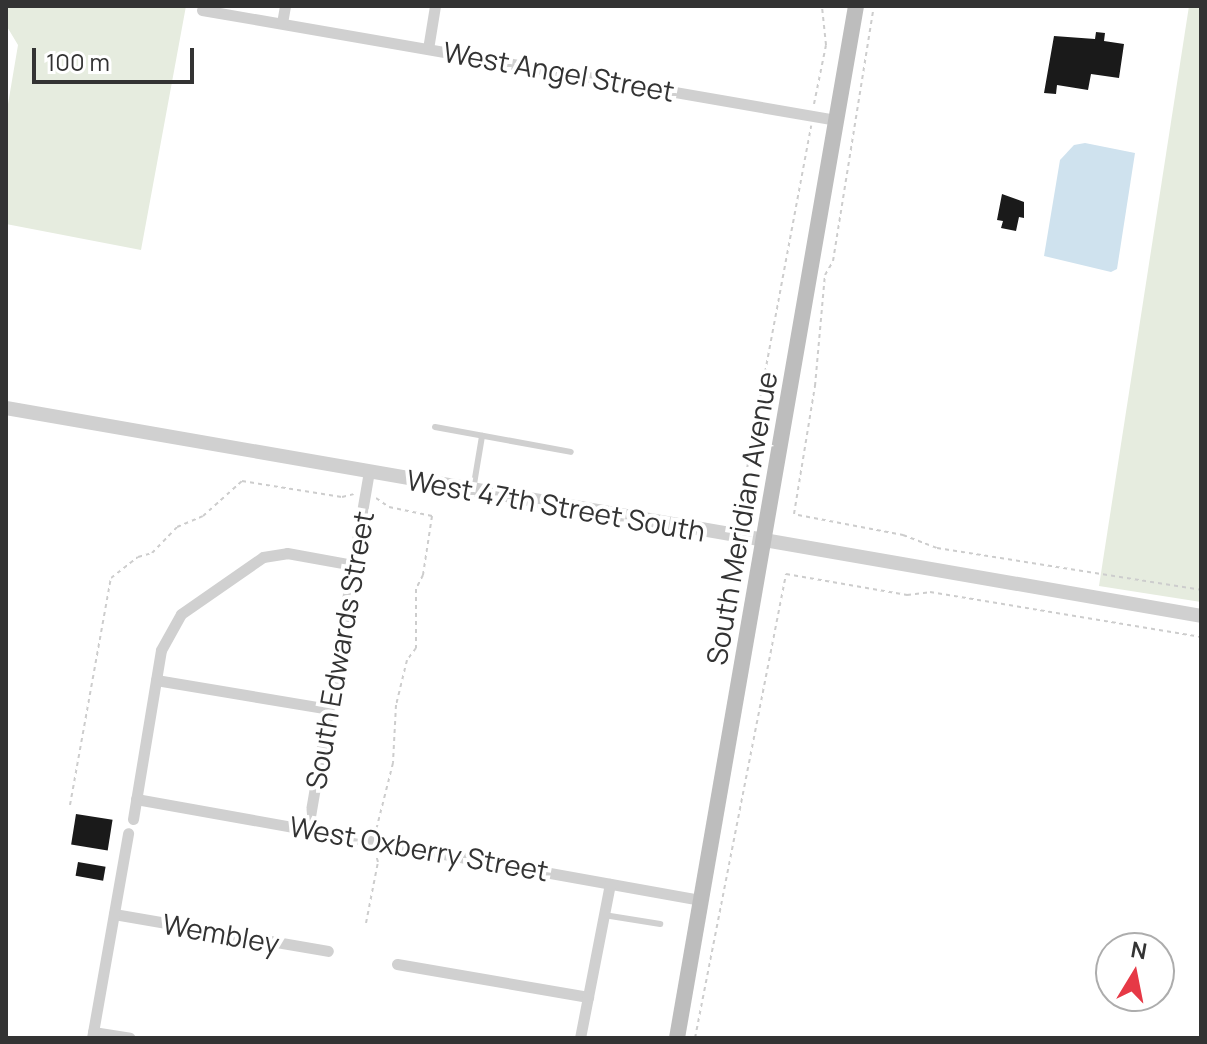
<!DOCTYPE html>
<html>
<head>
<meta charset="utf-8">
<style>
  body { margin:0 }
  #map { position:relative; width:1207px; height:1044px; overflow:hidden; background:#fff; font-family:Manrope,sans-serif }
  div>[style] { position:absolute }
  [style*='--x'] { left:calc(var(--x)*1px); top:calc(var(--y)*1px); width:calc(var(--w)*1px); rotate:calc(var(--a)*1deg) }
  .green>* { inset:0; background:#e6ecdf }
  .water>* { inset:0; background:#cfe2ee }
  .building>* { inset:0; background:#1a1a1a; transform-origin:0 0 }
  .path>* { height:2px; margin-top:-1px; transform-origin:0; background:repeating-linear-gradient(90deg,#cdcdcd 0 4px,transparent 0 8px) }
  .service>* { height:6px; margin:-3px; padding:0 3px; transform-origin:3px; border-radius:3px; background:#d0d0d0 }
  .minor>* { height:11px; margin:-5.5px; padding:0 5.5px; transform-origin:5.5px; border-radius:5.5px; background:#d0d0d0 }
  .tertiary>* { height:14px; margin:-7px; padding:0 7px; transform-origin:7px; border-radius:7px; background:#d0d0d0 }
  .secondary>* { height:16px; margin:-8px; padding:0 8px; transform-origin:8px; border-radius:8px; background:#bdbdbd }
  span { translate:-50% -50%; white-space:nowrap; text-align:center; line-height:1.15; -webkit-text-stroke:8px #fff; paint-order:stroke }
  .street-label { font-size:28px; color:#333 }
  .frame { position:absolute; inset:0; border:8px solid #333; pointer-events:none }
  .north { position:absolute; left:1095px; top:932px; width:80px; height:80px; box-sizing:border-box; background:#fff; border:2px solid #adadad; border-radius:50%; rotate:10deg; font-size:22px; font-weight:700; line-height:32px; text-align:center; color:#333 }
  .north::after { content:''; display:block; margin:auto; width:28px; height:36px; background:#e63946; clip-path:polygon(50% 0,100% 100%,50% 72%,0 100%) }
  .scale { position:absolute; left:32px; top:48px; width:162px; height:36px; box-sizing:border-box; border:4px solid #333; border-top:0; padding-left:10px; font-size:24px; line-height:28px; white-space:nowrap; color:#333; -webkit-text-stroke:6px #fff; paint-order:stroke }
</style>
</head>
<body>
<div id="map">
  <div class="green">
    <div style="clip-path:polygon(6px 6px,186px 6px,141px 250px,6px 224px,6px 116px,18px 45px,6px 25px)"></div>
    <div style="clip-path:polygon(1189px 6px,1201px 6px,1201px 602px,1099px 586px)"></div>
  </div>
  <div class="water">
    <div style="clip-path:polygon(1085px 143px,1135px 153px,1117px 269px,1111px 272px,1044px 256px,1060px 160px,1074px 145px)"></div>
  </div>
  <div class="building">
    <div style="clip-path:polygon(1096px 32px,1105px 33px,1104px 41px,1124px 44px,1119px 78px,1091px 74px,1088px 90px,1057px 85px,1056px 94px,1044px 93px,1054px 36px,1095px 39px)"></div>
    <div style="clip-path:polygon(1002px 194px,1024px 202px,1024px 218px,1019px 217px,1016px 231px,1001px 228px,1003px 221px,997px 220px)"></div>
    <div style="left:76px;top:814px;width:37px;height:31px;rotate:9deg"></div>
    <div style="left:78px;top:862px;width:28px;height:14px;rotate:10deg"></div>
  </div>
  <div class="path">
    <div style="--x:814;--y:104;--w:60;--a:-78.5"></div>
    <div style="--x:826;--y:45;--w:39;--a:-96"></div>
    <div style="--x:376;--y:498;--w:16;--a:35"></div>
    <div style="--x:389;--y:507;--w:44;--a:11.8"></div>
    <div style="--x:432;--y:516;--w:60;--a:98.7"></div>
    <div style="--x:423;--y:575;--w:16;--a:117"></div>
    <div style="--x:416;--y:589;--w:59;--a:90"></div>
    <div style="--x:416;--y:648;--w:15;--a:127"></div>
    <div style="--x:407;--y:660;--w:46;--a:103.7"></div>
    <div style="--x:396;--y:705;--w:58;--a:93"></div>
    <div style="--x:393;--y:763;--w:69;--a:104.2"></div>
    <div style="--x:740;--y:506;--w:387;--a:-79.4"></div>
    <div style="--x:794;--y:514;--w:130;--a:-80.7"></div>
    <div style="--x:815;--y:386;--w:111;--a:-84.9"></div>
    <div style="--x:825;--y:275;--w:16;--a:-60"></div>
    <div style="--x:833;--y:261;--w:258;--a:-80.9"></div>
    <div style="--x:798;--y:515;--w:107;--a:10.8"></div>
    <div style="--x:903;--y:535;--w:36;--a:21"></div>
    <div style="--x:937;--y:548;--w:267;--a:9"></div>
    <div style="--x:70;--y:805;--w:231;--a:-79.8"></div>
    <div style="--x:111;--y:578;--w:34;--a:-38"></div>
    <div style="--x:138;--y:557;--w:15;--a:-16"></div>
    <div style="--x:152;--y:553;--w:36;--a:-46"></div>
    <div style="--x:177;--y:527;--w:28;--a:-23"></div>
    <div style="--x:203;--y:516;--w:52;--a:-41.9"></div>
    <div style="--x:242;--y:481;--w:101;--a:9.1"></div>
    <div style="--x:342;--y:497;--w:12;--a:-14"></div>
    <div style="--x:366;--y:923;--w:62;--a:-78.9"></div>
    <div style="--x:378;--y:862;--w:10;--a:-107"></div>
    <div style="--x:695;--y:1038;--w:473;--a:-78.9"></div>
    <div style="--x:786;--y:574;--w:123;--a:9.8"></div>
    <div style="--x:907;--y:595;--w:23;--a:-7"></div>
    <div style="--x:930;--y:592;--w:275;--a:9.4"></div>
  </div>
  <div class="service">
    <div style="--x:435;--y:427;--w:138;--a:10.4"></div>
    <div style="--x:473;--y:490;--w:55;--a:-80.5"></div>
    <div style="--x:604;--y:915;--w:57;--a:9.1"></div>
  </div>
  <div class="minor">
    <div style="--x:202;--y:10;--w:643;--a:9.84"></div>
    <div style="--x:282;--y:23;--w:17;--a:-80"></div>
    <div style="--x:428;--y:49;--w:44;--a:-80.8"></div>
    <div style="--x:156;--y:680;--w:175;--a:9.5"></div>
    <div style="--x:136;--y:799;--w:574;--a:10.14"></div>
    <div style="--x:133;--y:819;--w:171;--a:-80.6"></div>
    <div style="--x:161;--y:650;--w:41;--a:-60.9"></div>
    <div style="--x:181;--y:614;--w:100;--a:-34.8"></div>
    <div style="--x:263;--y:557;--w:24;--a:-9"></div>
    <div style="--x:287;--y:553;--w:68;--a:10.2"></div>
    <div style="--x:308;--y:828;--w:360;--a:-80.3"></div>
    <div style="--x:114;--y:914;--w:217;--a:9.8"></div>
    <div style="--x:397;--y:964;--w:194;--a:9.8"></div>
    <div style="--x:93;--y:1032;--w:37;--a:9"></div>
    <div style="--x:92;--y:1038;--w:208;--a:-80"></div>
    <div style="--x:580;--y:1038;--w:157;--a:-79"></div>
  </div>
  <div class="tertiary">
    <div style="--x:6;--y:408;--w:1213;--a:9.87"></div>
  </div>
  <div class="secondary">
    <div style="--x:677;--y:1038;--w:1047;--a:-80.16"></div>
  </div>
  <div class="street-label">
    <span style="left:559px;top:71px;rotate:10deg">West Angel Street</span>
    <span style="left:556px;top:505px;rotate:10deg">West 47th Street South</span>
    <span style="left:741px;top:518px;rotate:-80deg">South Meridian Avenue</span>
    <span style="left:339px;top:650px;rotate:-80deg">South Edwards Street</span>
    <span style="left:419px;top:848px;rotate:10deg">West Oxberry Street</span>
    <span style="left:221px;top:933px;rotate:10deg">Wembley</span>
  </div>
  <div class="frame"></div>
  <div class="north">N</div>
  <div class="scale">100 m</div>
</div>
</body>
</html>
